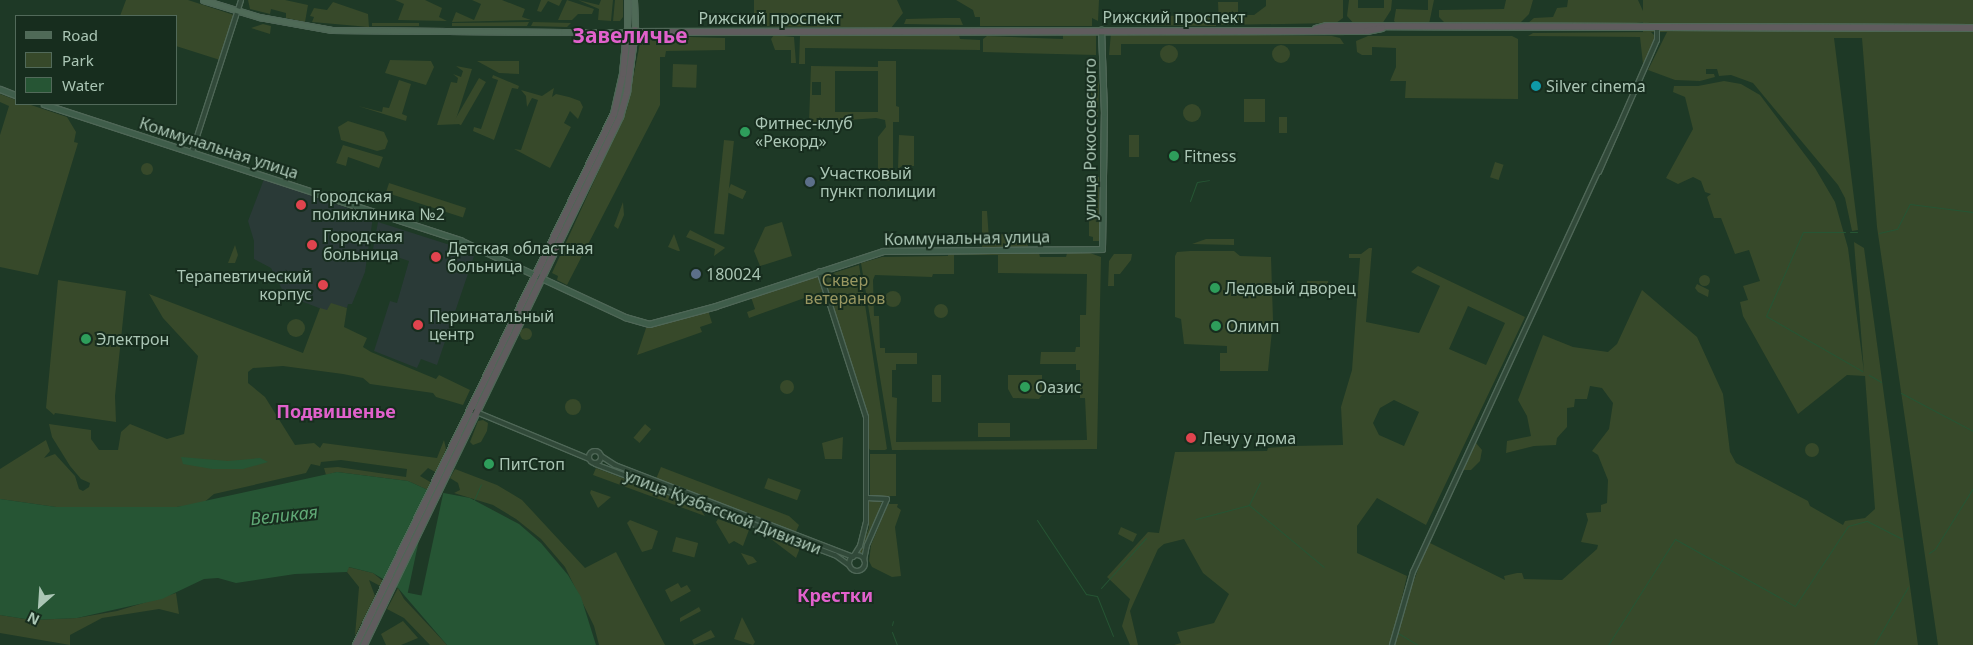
<!DOCTYPE html>
<html>
<head>
<meta charset="utf-8">
<style>
  body { margin:0 }
  #map { position:relative; width:1973px; height:645px; overflow:hidden; background:#1e3926; font-family:"Noto Sans",sans-serif }
  div>[style] { position:absolute }
  [style*='--x'] { left:calc(var(--x)*1px); top:calc(var(--y)*1px); width:calc(var(--w)*1px); rotate:calc(var(--a)*1deg) }
  .medical>* { inset:0; background:#2a3a37 }
  .green>* { inset:0; background:#37492a; transform-origin:0 0 }
  .round { border-radius:50% }
  .water>* { inset:0; background:#265534 }
  .pier>* { inset:0; background:#1e3926; transform-origin:0 0 }
  .stream>* { height:1px; margin:-0.5px; padding:0 0.5px; transform-origin:0.5px; border-radius:0.5px; background:#265534 }
  .roads { filter:drop-shadow(1px 0 #4f6757) drop-shadow(-1px 0 #4f6757) drop-shadow(0 1px #4f6757) drop-shadow(0 -1px #4f6757) }
  .tertiary>* { height:4px; margin:-2px; padding:0 2px; transform-origin:2px; border-radius:2px; background:#314939 }
  .tertiary>.ring { margin:-2px; padding:0; box-sizing:content-box; background:none; border:4px solid #314939; border-radius:50% }
  .secondary>* { height:4.5px; margin:-2.25px; padding:0 2.25px; transform-origin:2.25px; border-radius:2.25px; background:#3f5d4a }
  .primary>* { height:5px; margin:-2.5px; padding:0 2.5px; transform-origin:2.5px; border-radius:2.5px; background:#4f6a57 }
  .trunk>* { height:5.5px; margin:-2.75px; padding:0 2.75px; transform-origin:2.75px; border-radius:2.75px; background:#605c5e }
  .dots>* { width:14px; height:14px; translate:-50% -50%; box-sizing:border-box; border:2px solid #172d1e; border-radius:50% }
  span { translate:-50% -50%; white-space:nowrap; text-align:center; line-height:1.15; -webkit-text-stroke:4px #172d1e; paint-order:stroke }
  .street-label { font-size:16px; color:#abc6b5 }
  .poi-label { font-size:16px; color:#abc6b5 }
  .left { translate:0 -50%; text-align:left }
  .right { translate:-100% -50%; text-align:right }
  .park-label { font-size:16px; color:#999761 }
  .neighbourhood-label { font-size:18px; color:#e161cc; font-weight:700 }
  .water-label { font-size:18px; color:#60a976; font-style:italic }
  .district-label { font-size:21px; color:#e161cc; font-weight:700 }
  .legend { position:absolute; left:15px; top:15px; width:162px; height:90px; box-sizing:border-box; background:#172d1e; border:1px solid #526a5a; margin:0; padding:6px 9px; list-style:none; font-size:15px; color:#abc6b5 }
  .legend li { display:flex; align-items:center; gap:10px; height:25px }
  .legend b { width:25px; border:1px solid #526a5a }
  .north { position:absolute; left:15px; top:580px; width:50px; height:50px; -webkit-text-stroke:4px #172d1e; paint-order:stroke; rotate:206deg; font-size:14px; font-weight:700; line-height:20px; text-align:center; color:#abc6b5 }
  .north::after { content:''; display:block; margin:auto; width:18px; height:22px; background:#abc6b5; clip-path:polygon(50% 0,100% 100%,50% 72%,0 100%) }
</style>
</head>
<body>
<div id="map">
  <div class="medical">
    <div style="clip-path:polygon(264px 179px,373px 217px,365px 272px,352px 304px,348px 304px,347px 308px,331px 304px,327px 311px,285px 295px,271px 268px,254px 259px,254px 241px,248px 221px)"></div>
    <div style="clip-path:polygon(378px 222px,475px 253px,437px 365px,421px 359px,417px 368px,374px 351px,390px 301px,397px 303px,409px 261px,373px 249px)"></div>
  </div>
  <div class="green">
    <div style="clip-path:polygon(126px 0,188px 0,234px 15px,220px 60px,176px 46px,176px 16px,120px 16px)"></div>
    <div style="clip-path:polygon(248px 0,285px 0,308px 5px,305px 22px,286px 18px,286px 13px,271px 9px,270px 14px,250px 9px)"></div>
    <div style="clip-path:polygon(395px 0,425px 0,442px 8px,439px 17px,447px 21px,398px 20px,404px 4px)"></div>
    <div style="clip-path:polygon(472px 0,502px 0,525px 9px,522px 17px,531px 20px,452px 22px,456px 12px,474px 20px,481px 4px)"></div>
    <div style="clip-path:polygon(541px 0,562px 0,559px 6px,548px 1px,541px 12px,537px 11px)"></div>
    <div style="clip-path:polygon(567px 0,594px 9px,592px 14px,578px 14px,572px 20px,558px 20px)"></div>
    <div style="clip-path:polygon(578px 0,599px 5px,601px 0,613px 0,611px 21px,598px 20px,599px 9px)"></div>
    <div style="clip-path:polygon(615px 0,623px 0,623px 17px,620px 21px,613px 21px)"></div>
    <div style="clip-path:polygon(754px 0,897px 0,903px 13px,891px 28px,747px 26px,747px 18px,754px 18px)"></div>
    <div style="clip-path:polygon(956px 0,1099px 0,1098px 21px,1092px 18px,1092px 26px,980px 26px,980px 17px,975px 17px,973px 10px)"></div>
    <div style="clip-path:polygon(1266px 0,1343px 0,1343px 18px,1336px 23px,1219px 25px,1218px 2px,1238px 2px,1238px 15px,1254px 15px,1266px 6px)"></div>
    <div style="clip-path:polygon(1349px 0,1358px 0,1358px 8px,1384px 8px,1384px 0,1392px 0,1391px 10px,1382px 24px,1355px 25px,1347px 16px)"></div>
    <div style="clip-path:polygon(1428px 0,1434px 0,1429px 24px,1398px 25px,1394px 21px,1396px 9px,1428px 10px)"></div>
    <div style="clip-path:polygon(1506px 0,1533px 0,1529px 14px,1519px 24px,1446px 24px,1439px 17px,1439px 10px,1504px 9px)"></div>
    <div style="clip-path:polygon(1568px 0,1638px 0,1648px 22px,1613px 25px,1528px 23px,1534px 18px,1553px 17px,1557px 8px,1567px 7px)"></div>
    <div style="left:1643px;top:0;width:330px;height:32px"></div>
    <div style="clip-path:polygon(333px 2px,368px 14px,369px 27px,312px 22px,314px 17px,310px 16px,314px 8px,327px 10px)"></div>
    <div style="clip-path:polygon(1216px 15px,1216px 26px,1129px 25px,1129px 20px,1154px 21px,1155px 16px)"></div>
    <div style="clip-path:polygon(944px 18px,960px 18px,963px 25px,904px 24px,906px 19px)"></div>
    <div style="clip-path:polygon(529px 22px,527px 26px,452px 26px,452px 23px)"></div>
    <div style="clip-path:polygon(533px 22px,571px 23px,567px 27px,531px 26px)"></div>
    <div style="left:372px;top:23px;width:47px;height:3px"></div>
    <div style="clip-path:polygon(263px 24px,271px 26px,270px 34px,251px 28px)"></div>
    <div style="clip-path:polygon(1834px 29px,1973px 30px,1973px 645px,1938px 645px,1877px 227px,1862px 38px,1834px 38px,1858px 230px,1852px 231px,1845px 198px,1838px 185px,1753px 83px,1731px 75px,1719px 76px,1717px 69px,1706px 69px,1706px 74px,1714px 74px,1715px 77px,1700px 81px,1675px 80px,1648px 70px,1667px 32px)"></div>
    <div style="clip-path:polygon(1651px 32px,1657px 38px,1643px 64px,1640px 37px,1528px 36px,1533px 33px)"></div>
    <div style="clip-path:polygon(1111px 33px,1332px 36px,1340px 38px,1344px 44px,1121px 44px,1121px 55px,1109px 55px)"></div>
    <div style="clip-path:polygon(1063px 34px,1096px 35px,1096px 55px,983px 52px,983px 39px,987px 36px,1063px 39px)"></div>
    <div style="clip-path:polygon(774px 35px,794px 37px,796px 63px,791px 63px,791px 50px,775px 50px,771px 39px)"></div>
    <div style="clip-path:polygon(800px 35px,959px 35px,960px 39px,980px 40px,980px 50px,805px 48px,805px 64px,799px 64px)"></div>
    <div style="clip-path:polygon(655px 36px,725px 38px,725px 50px,666px 51px,665px 57px,660px 57px,660px 105px,567px 285px,557px 280px,558px 276px,552px 273px,627px 109px,640px 43px)"></div>
    <div style="clip-path:polygon(1368px 36px,1512px 36px,1518px 39px,1518px 99px,1405px 98px,1406px 81px,1390px 81px,1396px 67px,1396px 48px,1372px 47px,1372px 55px,1362px 55px,1357px 52px,1356px 41px)"></div>
    <div class="round" style="left:1272px;top:45px;width:18px;height:18px"></div>
    <div class="round" style="left:1160px;top:45px;width:18px;height:18px"></div>
    <div style="clip-path:polygon(390px 60px,431px 61px,434px 67px,426px 85px,385px 73px)"></div>
    <div style="clip-path:polygon(477px 61px,519px 61px,519px 74px,499px 73px)"></div>
    <div style="clip-path:polygon(evenodd,878px 61px,896px 61px,896px 106px,899px 107px,899px 122px,893px 122px,893px 181px,878px 181px,878px 137px,886px 127px,885px 120px,876px 118px,809px 123px,811px 66px,878px 67px,878px 61px,835px 71px,878px 71px,878px 112px,835px 112px,835px 71px,878px 61px,821px 82px,821px 95px,812px 95px,812px 82px,821px 82px)"></div>
    <div style="left:673px;top:64px;width:24px;height:23px;rotate:2deg"></div>
    <div style="clip-path:polygon(456px 66px,472px 69px,456px 119px,462px 121px,461px 124px,437px 125px,451px 82px,457px 83px,458px 78px,453px 74px,461px 77px,463px 71px)"></div>
    <div style="clip-path:polygon(1091px 72px,1096px 72px,1099px 85px,1098px 117px,1091px 117px)"></div>
    <div style="clip-path:polygon(493px 75px,519px 86px,518px 89px,512px 88px,494px 140px,473px 131px,474px 127px,481px 129px,498px 80px,492px 78px)"></div>
    <div style="left:479px;top:78px;width:8px;height:50px;rotate:30deg"></div>
    <div style="clip-path:polygon(399px 80px,411px 84px,402px 114px,407px 116px,406px 121px,358px 106px,382px 112px,383px 107px,389px 108px)"></div>
    <div style="clip-path:polygon(1724px 81px,1741px 84px,1760px 95px,1815px 168px,1835px 202px,1848px 248px,1864px 372px,1854px 242px,1864px 248px,1918px 645px,1395px 645px,1412px 586px,1428px 542px,1505px 580px,1504px 576px,1517px 573px,1522px 573px,1524px 579px,1562px 580px,1597px 549px,1598px 545px,1581px 542px,1588px 520px,1586px 513px,1601px 512px,1601px 505px,1607px 503px,1608px 480px,1598px 455px,1592px 451px,1609px 429px,1613px 403px,1602px 388px,1590px 386px,1587px 399px,1575px 399px,1574px 407px,1567px 408px,1567px 427px,1557px 438px,1556px 445px,1534px 446px,1506px 453px,1507px 441px,1531px 436px,1527px 416px,1518px 400px,1543px 335px,1573px 347px,1608px 352px,1617px 344px,1642px 290px,1697px 337px,1723px 394px,1730px 452px,1736px 463px,1808px 501px,1810px 506px,1843px 525px,1845px 521px,1865px 518px,1875px 509px,1865px 376px,1847px 375px,1798px 414px,1743px 316px,1740px 302px,1748px 300px,1743px 286px,1760px 281px,1749px 250px,1735px 254px,1721px 218px,1714px 218px,1707px 197px,1711px 194px,1705px 192px,1701px 181px,1693px 177px,1678px 184px,1666px 178px,1693px 129px,1685px 97px,1673px 92px,1674px 86px,1698px 86px)"></div>
    <div style="clip-path:polygon(554px 88px,552px 97px,556px 94px,569px 97px,580px 101px,583px 107px,578px 119px,570px 111px,564px 123px,571px 127px,550px 168px,514px 149px,521px 150px,538px 100px,532px 98px,527px 107px,526px 96px,521px 90px,542px 96px)"></div>
    <div style="clip-path:polygon(0 94px,16px 100px,16px 104px,28px 104px,67px 117px,76px 132px,74px 142px,78px 143px,38px 275px,0 267px,0 135px,9px 106px,0 102px)"></div>
    <div style="left:1244px;top:99px;width:21px;height:23px"></div>
    <div class="round" style="left:1183px;top:104px;width:18px;height:18px"></div>
    <div style="left:1279px;top:117px;width:8px;height:16px"></div>
    <div style="clip-path:polygon(348px 121px,384px 132px,388px 141px,385px 149px,377px 151px,341px 140px,338px 127px)"></div>
    <div style="clip-path:polygon(899px 135px,914px 136px,914px 166px,902px 166px,898px 169px)"></div>
    <div style="left:1129px;top:135px;width:10px;height:22px"></div>
    <div style="left:724px;top:140px;width:10px;height:94px;rotate:6deg"></div>
    <div style="clip-path:polygon(343px 145px,383px 157px,379px 168px,348px 157px,346px 166px,336px 163px)"></div>
    <div style="left:1495px;top:162px;width:9px;height:16px;rotate:18deg"></div>
    <div class="round" style="left:141px;top:163px;width:12px;height:12px"></div>
    <div style="clip-path:polygon(1089px 177px,1099px 177px,1099px 241px,1093px 241px,1093px 237px,1089px 236px)"></div>
    <div style="left:389px;top:183px;width:81px;height:10px;rotate:18deg"></div>
    <div style="left:731px;top:184px;width:17px;height:9px;rotate:25deg"></div>
    <div style="clip-path:polygon(623px 202px,624px 215px,618px 229px,614px 226px)"></div>
    <div style="clip-path:polygon(982px 211px,987px 211px,989px 239px,998px 239px,998px 234px,1023px 234px,1028px 237px,1028px 247px,982px 247px)"></div>
    <div style="clip-path:polygon(782px 222px,792px 256px,760px 266px,754px 251px,765px 227px)"></div>
    <div style="clip-path:polygon(690px 230px,724px 247px,725px 248px,714px 256px,715px 249px,686px 237px)"></div>
    <div style="clip-path:polygon(674px 234px,680px 251px,678px 251px,668px 247px)"></div>
    <div style="clip-path:polygon(1206px 239px,1234px 239px,1234px 245px,1192px 244px)"></div>
    <div style="clip-path:polygon(235px 245px,238px 255px,235px 263px,228px 263px)"></div>
    <div style="clip-path:polygon(evenodd,1369px 248px,1372px 248px,1366px 322px,1419px 333px,1440px 286px,1411px 272px,1418px 266px,1525px 317px,1426px 525px,1377px 498px,1357px 526px,1357px 553px,1407px 576px,1391px 645px,1174px 645px,1181px 643px,1177px 632px,1214px 623px,1229px 594px,1203px 573px,1184px 539px,1164px 544px,1158px 549px,1130px 611px,1138px 645px,1130px 645px,1122px 626px,1130px 599px,1107px 577px,1148px 532px,1159px 533px,1175px 452px,1267px 451px,1268px 448px,1293px 446px,1343px 445px,1341px 407px,1352px 370px,1360px 258px,1349px 258px,1349px 254px,1361px 254px,1369px 248px,1468px 306px,1505px 323px,1486px 365px,1449px 349px,1468px 306px,1369px 248px,1394px 400px,1419px 412px,1404px 446px,1379px 435px,1373px 423px,1380px 408px,1394px 400px)"></div>
    <div style="clip-path:polygon(1190px 251px,1234px 251px,1240px 256px,1271px 257px,1273px 320px,1268px 371px,1220px 371px,1220px 353px,1227px 353px,1227px 346px,1184px 344px,1181px 319px,1175px 317px,1175px 256px,1177px 252px)"></div>
    <div style="clip-path:polygon(evenodd,948px 253px,1039px 253px,1040px 257px,1066px 257px,1067px 253px,1090px 253px,1101px 257px,1097px 449px,892px 450px,861px 263px,882px 257px,948px 256px,948px 253px,954px 255px,998px 255px,998px 273px,1087px 274px,1086px 315px,1080px 315px,1080px 347px,1076px 347px,1075px 352px,1041px 352px,1040px 364px,1076px 364px,1076px 370px,1080px 370px,1080px 398px,1085px 398px,1087px 440px,896px 442px,897px 398px,892px 397px,892px 370px,896px 370px,896px 364px,917px 364px,917px 353px,885px 353px,885px 348px,880px 348px,879px 316px,874px 316px,873px 280px,875px 275px,932px 277px,933px 274px,954px 274px,954px 255px)"></div>
    <div style="clip-path:polygon(1114px 254px,1132px 254px,1131px 260px,1120px 274px,1114px 274px,1114px 286px,1108px 286px,1109px 261px)"></div>
    <div style="clip-path:polygon(859px 265px,887px 449px,885px 450px,870px 450px,868px 447px,867px 415px,824px 276px)"></div>
    <div class="round" style="left:1698.5px;top:274.5px;width:11px;height:11px"></div>
    <div style="clip-path:polygon(819px 276px,824px 291px,749px 318px,747px 312px,755px 309px,751px 297px)"></div>
    <div style="clip-path:polygon(58px 280px,126px 291px,115px 396px,116px 422px,55px 413px,54px 415px,46px 408px)"></div>
    <div style="clip-path:polygon(1307px 281px,1328px 281px,1328px 288px,1307px 287px)"></div>
    <div style="clip-path:polygon(1697px 284px,1709px 290px,1708px 297px,1698px 292px,1695px 288px)"></div>
    <div class="round" style="left:885px;top:291px;width:16px;height:16px"></div>
    <div style="clip-path:polygon(149px 294px,303px 353px,320px 308px,327px 310px,331px 303px,347px 308px,344px 327px,367px 338px,363px 347px,371px 352px,436px 379px,439px 375px,470px 390px,463px 405px,436px 397px,433px 393px,370px 384px,363px 378px,343px 374px,283px 366px,253px 368px,248px 372px,248px 383px,265px 397px,295px 445px,314px 443px,320px 448px,323px 443px,437px 458px,444px 440px,446px 449px,437px 473px,428px 468px,420px 476px,432px 483px,428px 490px,408px 481px,337px 472px,326px 475px,324px 468px,338px 467px,406px 477px,407px 469px,341px 460px,321px 462px,320px 466px,311px 464px,306px 473px,297px 475px,214px 494px,202px 504px,177px 507px,56px 507px,0 499px,0 469px,46px 440px,50px 451px,44px 458px,55px 454px,75px 476px,79px 489px,83px 491px,89px 487px,90px 483px,81px 479px,70px 466px,52px 437px,49px 424px,91px 430px,91px 439px,99px 450px,118px 450px,121px 432px,130px 424px,167px 439px,184px 434px,198px 356px,163px 318px)"></div>
    <div class="round" style="left:934px;top:304px;width:14px;height:14px"></div>
    <div style="clip-path:polygon(708px 310px,712px 323px,700px 327px,702px 332px,637px 355px,646px 328px)"></div>
    <div class="round" style="left:287px;top:319px;width:18px;height:18px"></div>
    <div class="round" style="left:520px;top:328px;width:12px;height:12px"></div>
    <div style="left:932px;top:375px;width:9px;height:27px"></div>
    <div style="clip-path:polygon(1008px 375px,1042px 375px,1042px 395px,1039px 399px,1013px 398px,1008px 389px)"></div>
    <div class="round" style="left:780px;top:380px;width:14px;height:14px"></div>
    <div class="round" style="left:565px;top:399px;width:16px;height:16px"></div>
    <div style="clip-path:polygon(483px 420px,488px 423px,487px 431px,481px 442px,473px 445px,470px 442px,478px 421px)"></div>
    <div style="left:978px;top:423px;width:32px;height:14px"></div>
    <div style="left:645px;top:424px;width:8px;height:18px;rotate:40deg"></div>
    <div style="clip-path:polygon(843px 437px,842px 459px,825px 459px,822px 443px)"></div>
    <div class="round" style="left:1805px;top:443px;width:14px;height:14px"></div>
    <div style="clip-path:polygon(1476px 443px,1482px 450px,1480px 461px,1471px 470px,1463px 470px)"></div>
    <div style="left:870px;top:454px;width:26px;height:42px"></div>
    <div style="clip-path:polygon(661px 467px,789px 516px,799px 525px,795px 534px,656px 479px)"></div>
    <div style="clip-path:polygon(596px 468px,699px 507px,705px 516px,593px 475px)"></div>
    <div style="clip-path:polygon(455px 469px,497px 485px,522px 500px,585px 568px,616px 552px,665px 645px,599px 645px,594px 626px,565px 567px,541px 539px,516px 519px,493px 505px,454px 493px,460px 490px,458px 483px,450px 478px)"></div>
    <div style="left:768px;top:478px;width:35px;height:11px;rotate:20deg"></div>
    <div style="clip-path:polygon(591px 490px,611px 497px,598px 508px,590px 493px)"></div>
    <div style="clip-path:polygon(869px 500px,882px 501px,863px 554px,859px 553px,869px 528px)"></div>
    <div style="clip-path:polygon(888px 504px,898px 504px,897px 507px,901px 510px,895px 527px,901px 576px,892px 577px,872px 567px,869px 561px,871px 545px)"></div>
    <div style="clip-path:polygon(718px 519px,749px 530px,743px 546px,734px 541px,729px 544px,716px 522px)"></div>
    <div style="clip-path:polygon(630px 520px,658px 531px,652px 549px,642px 552px,627px 523px)"></div>
    <div style="clip-path:polygon(1121px 527px,1137px 534px,1133px 542px,1118px 534px)"></div>
    <div style="clip-path:polygon(766px 534px,800px 548px,796px 558px,767px 536px)"></div>
    <div style="left:676px;top:537px;width:23px;height:15px;rotate:15deg"></div>
    <div style="clip-path:polygon(741px 553px,753px 557px,757px 562px,748px 565px)"></div>
    <div style="clip-path:polygon(348px 567px,373px 573px,384px 582px,382px 587px,369px 580px,375px 596px,355px 636px,359px 587px,347px 572px)"></div>
    <div style="clip-path:polygon(678px 583px,681px 588px,687px 585px,691px 591px,671px 602px,665px 590px)"></div>
    <div style="clip-path:polygon(398px 588px,404px 599px,447px 645px,430px 645px,404px 618px,387px 609px)"></div>
    <div style="clip-path:polygon(176px 593px,179px 614px,159px 609px,102px 618px,70px 635px,70px 645px,0 633px,0 615px,32px 620px,77px 618px,117px 611px)"></div>
    <div style="clip-path:polygon(699px 607px,701px 611px,680px 622px,680px 618px)"></div>
    <div style="clip-path:polygon(742px 617px,755px 642px,753px 645px,734px 639px)"></div>
    <div style="clip-path:polygon(403px 621px,418px 638px,401px 645px,386px 645px,381px 634px)"></div>
    <div style="clip-path:polygon(711px 630px,715px 637px,694px 645px,692px 640px)"></div>
  </div>
  <div class="water">
    <div style="clip-path:polygon(181px 457px,228px 461px,260px 458px,268px 462px,243px 469px,212px 469px,183px 464px)"></div>
    <div style="clip-path:polygon(337px 472px,408px 481px,428px 490px,470px 498px,519px 524px,541px 543px,568px 575px,581px 597px,596px 645px,447px 645px,398px 588px,373px 573px,349px 567px,347px 572px,295px 574px,236px 583px,218px 578px,204px 579px,162px 599px,77px 618px,32px 620px,0 615px,0 499px,56px 507px,177px 507px)"></div>
  </div>
  <div class="pier">
    <div style="left:430px;top:488px;width:14px;height:107px;rotate:12deg"></div>
  </div>
  <div class="stream">
    <div style="--x:1190;--y:201;--w:20;--a:-70"></div>
    <div style="--x:1197;--y:182;--w:12;--a:-9"></div>
    <div style="--x:1845;--y:232;--w:42;--a:180"></div>
    <div style="--x:1803;--y:232;--w:92;--a:113.8"></div>
    <div style="--x:1766;--y:316;--w:111;--a:29.8"></div>
    <div style="--x:1850;--y:232;--w:7;--a:0"></div>
    <div style="--x:1879;--y:233;--w:18;--a:-13"></div>
    <div style="--x:1897;--y:229;--w:28;--a:-63"></div>
    <div style="--x:1910;--y:204;--w:63;--a:7.4"></div>
    <div style="--x:1869;--y:375;--w:14;--a:30"></div>
    <div style="--x:1901;--y:393;--w:81;--a:27.8"></div>
    <div style="--x:474;--y:500;--w:17;--a:-66"></div>
    <div style="--x:1249;--y:505;--w:97;--a:39.6"></div>
    <div style="--x:1196;--y:519;--w:55;--a:-14.8"></div>
    <div style="--x:1249;--y:505;--w:25;--a:-64"></div>
    <div style="--x:1037;--y:520;--w:89;--a:56.5"></div>
    <div style="--x:1086;--y:594;--w:11;--a:10"></div>
    <div style="--x:1097;--y:596;--w:43;--a:68.2"></div>
    <div style="--x:1929;--y:553;--w:7;--a:-34"></div>
    <div style="--x:1935;--y:549;--w:72;--a:-58.1"></div>
    <div style="--x:1101;--y:588;--w:67;--a:-48"></div>
    <div style="--x:892;--y:625;--w:4;--a:-76"></div>
    <div style="--x:892;--y:632;--w:14;--a:69"></div>
    <div style="--x:1398;--y:633;--w:23;--a:31"></div>
    <div style="--x:1608;--y:645;--w:125;--a:-57.7"></div>
    <div style="--x:1675;--y:539;--w:137;--a:29.2"></div>
    <div style="--x:1795;--y:606;--w:96;--a:-56.5"></div>
    <div style="--x:1848;--y:526;--w:20;--a:-15"></div>
    <div style="--x:1867;--y:521;--w:39;--a:27"></div>
    <div style="--x:1874;--y:645;--w:67;--a:-59.6"></div>
  </div>
  <div class="roads">
    <div class="tertiary">
      <div style="--x:192;--y:152;--w:160;--a:-72.1"></div>
      <div style="--x:1599;--y:172;--w:144;--a:-66.3"></div>
      <div style="--x:1657;--y:40;--w:11;--a:-90"></div>
      <div style="--x:469;--y:409;--w:130;--a:22.6"></div>
      <div class="ring" style="left:589px;top:451px;width:8px;height:8px"></div>
      <div style="--x:601;--y:456;--w:17;--a:33"></div>
      <div style="--x:615;--y:465;--w:255;--a:21.1"></div>
      <div style="--x:853;--y:557;--w:13;--a:-58"></div>
      <div style="--x:860;--y:546;--w:25;--a:-76"></div>
      <div style="--x:866;--y:522;--w:105;--a:-90"></div>
      <div style="--x:866;--y:417;--w:153;--a:-107.8"></div>
      <div style="--x:595;--y:464;--w:257;--a:20.8"></div>
      <div style="--x:835;--y:555;--w:17;--a:36"></div>
      <div class="ring" style="left:849px;top:555px;width:12px;height:12px"></div>
      <div style="--x:864;--y:560;--w:15;--a:-79"></div>
      <div style="--x:867;--y:545;--w:50;--a:-66.5"></div>
      <div style="--x:887;--y:499;--w:20;--a:-177"></div>
      <div style="--x:1392;--y:645;--w:76;--a:-74"></div>
      <div style="--x:1413;--y:572;--w:484;--a:-65.2"></div>
    </div>
    <div class="secondary">
      <div style="--x:0;--y:89;--w:17;--a:21"></div>
      <div style="--x:44;--y:104;--w:438;--a:18.1"></div>
      <div style="--x:460;--y:240;--w:182;--a:25"></div>
      <div style="--x:625;--y:317;--w:25;--a:16"></div>
      <div style="--x:649;--y:324;--w:69;--a:-15"></div>
      <div style="--x:716;--y:306;--w:176;--a:-18.2"></div>
      <div style="--x:883;--y:251;--w:219;--a:-0.5"></div>
      <div style="--x:1102;--y:249;--w:135;--a:-89.2"></div>
      <div style="--x:1104;--y:114;--w:84;--a:-92"></div>
    </div>
    <div class="primary">
      <div style="--x:203;--y:0;--w:59;--a:16.9"></div>
      <div style="--x:259;--y:17;--w:74;--a:10.1"></div>
      <div style="--x:332;--y:30;--w:231;--a:0.5"></div>
      <div style="--x:563;--y:32;--w:64;--a:0"></div>
      <div style="--x:627;--y:32;--w:32;--a:-90"></div>
      <div style="--x:634;--y:0;--w:31;--a:88"></div>
    </div>
    <div class="trunk">
      <div style="--x:1316;--y:29;--w:11;--a:-15"></div>
      <div style="--x:1327;--y:26;--w:646;--a:0.18"></div>
      <div style="--x:356;--y:645;--w:590;--a:-64.09"></div>
      <div style="--x:614;--y:114;--w:41;--a:-77.3"></div>
      <div style="--x:623;--y:74;--w:42;--a:-84.6"></div>
      <div style="--x:627;--y:32;--w:740;--a:-0.08"></div>
      <div style="--x:1367;--y:31;--w:15;--a:-11"></div>
      <div style="--x:364;--y:645;--w:587;--a:-64.13"></div>
      <div style="--x:620;--y:117;--w:26;--a:-74"></div>
      <div style="--x:627;--y:92;--w:62;--a:-82.5"></div>
    </div>
  </div>
  <div class="dots">
    <div style="left:1536px;top:86px;background:#0f9aa8"></div>
    <div style="left:745px;top:132px;background:#2e9e5b"></div>
    <div style="left:1174px;top:156px;background:#2e9e5b"></div>
    <div style="left:810px;top:182px;background:#5c6f8a"></div>
    <div style="left:301px;top:205px;background:#e0444e"></div>
    <div style="left:312px;top:245px;background:#e0444e"></div>
    <div style="left:436px;top:257px;background:#e0444e"></div>
    <div style="left:696px;top:274px;background:#5c6f8a"></div>
    <div style="left:323px;top:285px;background:#e0444e"></div>
    <div style="left:1215px;top:288px;background:#2e9e5b"></div>
    <div style="left:418px;top:325px;background:#e0444e"></div>
    <div style="left:1216px;top:326px;background:#2e9e5b"></div>
    <div style="left:86px;top:339px;background:#2e9e5b"></div>
    <div style="left:1025px;top:387px;background:#2e9e5b"></div>
    <div style="left:1191px;top:438px;background:#e0444e"></div>
    <div style="left:489px;top:464px;background:#2e9e5b"></div>
  </div>
  <div class="street-label">
    <span style="left:1174px;top:17px">Рижский проспект</span>
    <span style="left:770px;top:18px">Рижский проспект</span>
    <span style="left:1090px;top:139px;rotate:-90deg">улица Рокоссовского</span>
    <span style="left:219px;top:148px;rotate:18deg">Коммунальная улица</span>
    <span style="left:967px;top:238px;rotate:-1deg">Коммунальная улица</span>
    <span style="left:723px;top:512px;rotate:21deg">улица Кузбасской Дивизии</span>
  </div>
  <div class="poi-label">
    <span class="left" style="left:1546px;top:86px">Silver cinema</span>
    <span class="left" style="left:755px;top:132px">Фитнес-клуб<br>«Рекорд»</span>
    <span class="left" style="left:1184px;top:156px">Fitness</span>
    <span class="left" style="left:820px;top:182px">Участковый<br>пункт полиции</span>
    <span class="left" style="left:312px;top:205px">Городская<br>поликлиника №2</span>
    <span class="left" style="left:323px;top:245px">Городская<br>больница</span>
    <span class="left" style="left:447px;top:257px">Детская областная<br>больница</span>
    <span class="left" style="left:706px;top:274px">180024</span>
    <span class="right" style="left:312px;top:285px">Терапевтический<br>корпус</span>
    <span class="left" style="left:1225px;top:288px">Ледовый дворец</span>
    <span class="left" style="left:429px;top:325px">Перинатальный<br>центр</span>
    <span class="left" style="left:1226px;top:326px">Олимп</span>
    <span class="left" style="left:96px;top:339px">Электрон</span>
    <span class="left" style="left:1035px;top:387px">Оазис</span>
    <span class="left" style="left:1202px;top:438px">Лечу у дома</span>
    <span class="left" style="left:499px;top:464px">ПитСтоп</span>
  </div>
  <div class="park-label">
    <span style="left:845px;top:289px">Сквер<br>ветеранов</span>
  </div>
  <div class="neighbourhood-label">
    <span style="left:336px;top:411px">Подвишенье</span>
    <span style="left:835px;top:595px">Крестки</span>
  </div>
  <div class="water-label">
    <span style="left:284px;top:515px;rotate:-6deg">Великая</span>
  </div>
  <div class="district-label">
    <span style="left:630px;top:35px">Завеличье</span>
  </div>
  <ul class="legend">
  <li><b style="height:6px;background:#4f6a57"></b>Road</li>
  <li><b style="height:14px;background:#37492a"></b>Park</li>
  <li><b style="height:14px;background:#265534"></b>Water</li>
  </ul>
  <div class="north">N</div>
</div>
</body>
</html>
